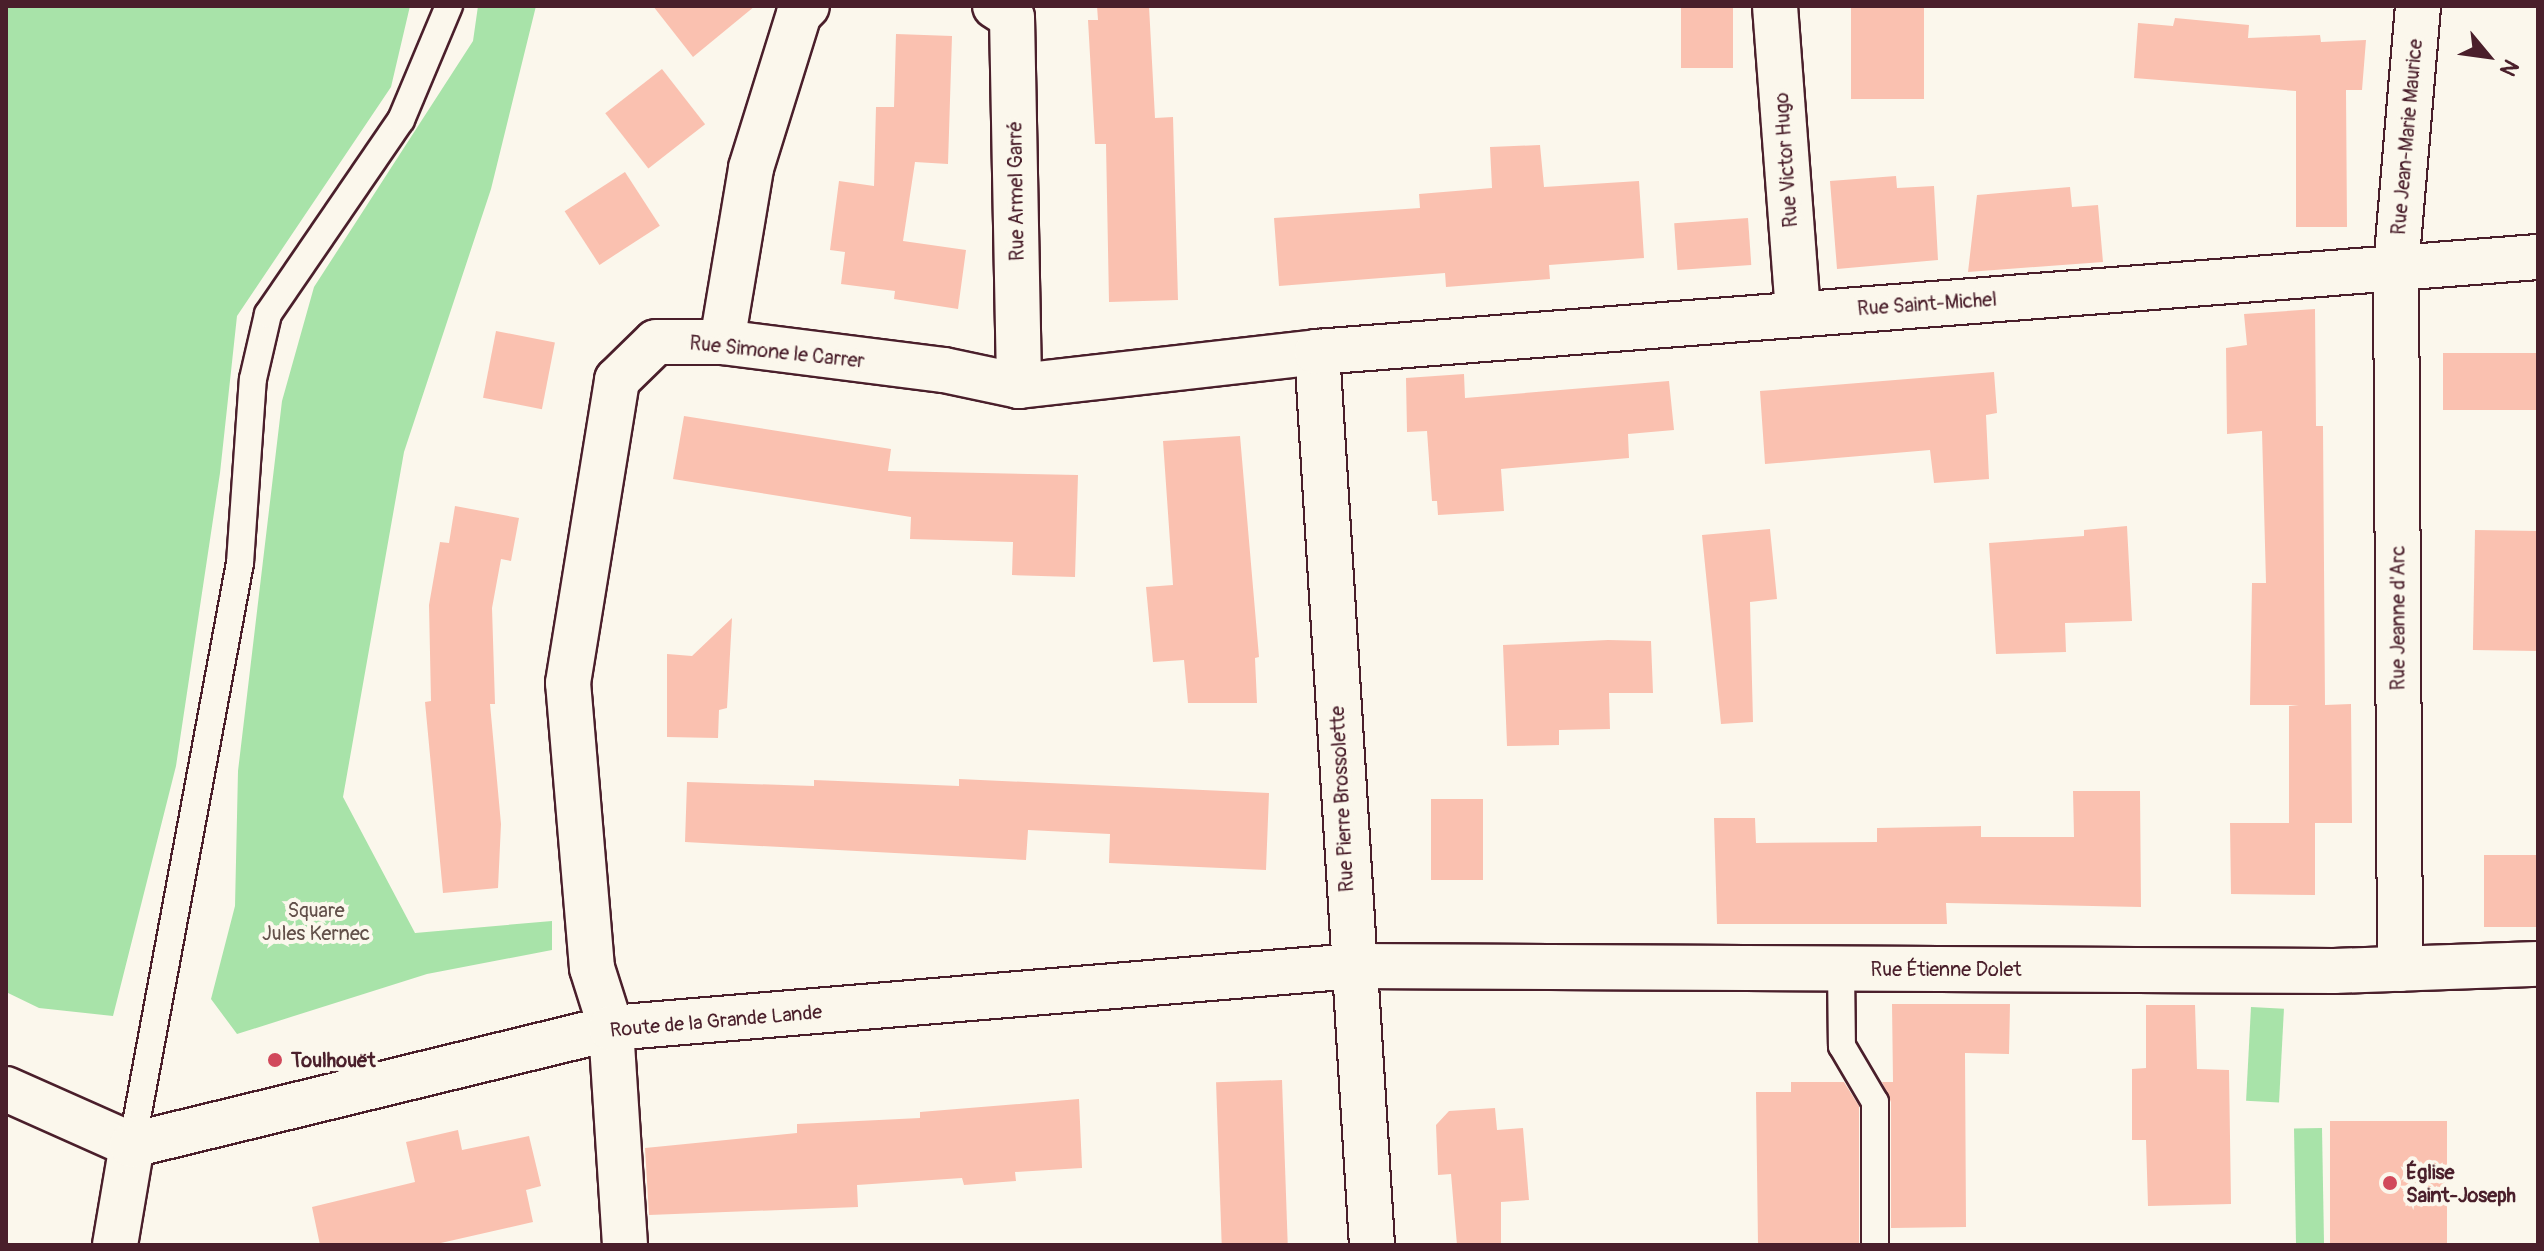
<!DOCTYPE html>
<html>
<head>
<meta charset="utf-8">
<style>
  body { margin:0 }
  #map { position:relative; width:2544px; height:1251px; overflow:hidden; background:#fbf7ec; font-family:Pangolin,sans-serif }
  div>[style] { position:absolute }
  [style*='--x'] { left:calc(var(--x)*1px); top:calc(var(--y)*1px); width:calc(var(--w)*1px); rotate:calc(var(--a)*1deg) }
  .green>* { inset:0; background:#a8e3a9; transform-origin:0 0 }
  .building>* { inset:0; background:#fac1b0; transform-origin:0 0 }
  .roads { filter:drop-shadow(2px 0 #4a1f2b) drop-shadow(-2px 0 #4a1f2b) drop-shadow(0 2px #4a1f2b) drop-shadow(0 -2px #4a1f2b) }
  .lane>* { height:26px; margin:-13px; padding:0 13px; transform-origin:13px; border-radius:13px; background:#fbf7ec }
  .street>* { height:44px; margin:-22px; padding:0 22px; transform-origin:22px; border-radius:22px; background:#fbf7ec }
  .secondary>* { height:44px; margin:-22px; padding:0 22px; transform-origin:22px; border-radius:22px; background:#fbf7ec }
  .dots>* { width:22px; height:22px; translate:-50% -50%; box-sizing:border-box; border:4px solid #fbf7ec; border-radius:50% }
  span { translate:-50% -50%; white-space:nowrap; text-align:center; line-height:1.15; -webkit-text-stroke:8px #fbf7ec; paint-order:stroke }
  .street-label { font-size:20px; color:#4a1f2b }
  .park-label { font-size:20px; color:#62504a }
  .poi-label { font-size:20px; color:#4a1f2b; font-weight:700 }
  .left { translate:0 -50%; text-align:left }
  .frame { position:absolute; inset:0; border:8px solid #4a1f2b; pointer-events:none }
  .north { position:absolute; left:2448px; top:16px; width:80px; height:80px; -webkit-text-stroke:6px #fbf7ec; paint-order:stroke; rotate:119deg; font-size:22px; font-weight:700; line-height:32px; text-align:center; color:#4a1f2b }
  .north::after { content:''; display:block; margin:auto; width:28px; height:36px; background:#4a1f2b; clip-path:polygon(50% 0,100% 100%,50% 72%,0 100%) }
</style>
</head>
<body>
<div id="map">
  <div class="green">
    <div style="clip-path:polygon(6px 6px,410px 6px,391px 87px,237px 316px,220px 473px,176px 766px,113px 1016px,39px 1008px,6px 992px)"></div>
    <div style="clip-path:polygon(478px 6px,536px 6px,491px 189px,404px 452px,343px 797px,415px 933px,552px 921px,552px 950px,427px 974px,237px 1034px,211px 999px,235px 906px,238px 771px,282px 401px,314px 287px,473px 41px)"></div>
    <div style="left:2251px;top:1007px;width:33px;height:94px;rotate:3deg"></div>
    <div style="left:2322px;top:1128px;width:117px;height:28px;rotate:89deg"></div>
  </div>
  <div class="building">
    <div style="clip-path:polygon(653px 6px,755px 6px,693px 57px)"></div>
    <div style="clip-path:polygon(1097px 6px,1149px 6px,1155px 118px,1173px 117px,1178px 300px,1109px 302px,1106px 144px,1095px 144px,1088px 20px,1098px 20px)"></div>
    <div style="left:1681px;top:6px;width:52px;height:62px"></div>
    <div style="left:1851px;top:6px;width:73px;height:93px"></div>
    <div style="clip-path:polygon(2175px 18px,2249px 25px,2248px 38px,2320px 35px,2321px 42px,2366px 40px,2362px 90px,2346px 90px,2347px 227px,2296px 227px,2296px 91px,2134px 78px,2138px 23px,2173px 26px)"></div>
    <div style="clip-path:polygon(896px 34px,952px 36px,948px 164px,915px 162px,903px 241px,966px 250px,958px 309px,894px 299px,895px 291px,841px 284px,845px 252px,830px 250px,839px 181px,874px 186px,876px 107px,894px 107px)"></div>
    <div style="left:662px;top:69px;width:70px;height:72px;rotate:52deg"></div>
    <div style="clip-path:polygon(1540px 145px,1544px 187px,1639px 181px,1644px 258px,1549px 265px,1550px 279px,1446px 287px,1445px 273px,1279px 286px,1274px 218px,1420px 208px,1419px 194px,1492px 188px,1490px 147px)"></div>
    <div style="left:625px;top:172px;width:64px;height:72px;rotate:57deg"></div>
    <div style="clip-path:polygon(1896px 176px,1897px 188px,1934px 186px,1938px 260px,1837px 269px,1830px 181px)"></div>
    <div style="clip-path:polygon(2070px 187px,2072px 207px,2098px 205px,2103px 262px,1968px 272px,1977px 195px)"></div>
    <div style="left:1748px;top:218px;width:47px;height:74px;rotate:86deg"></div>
    <div style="clip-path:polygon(2315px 309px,2316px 426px,2323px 426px,2325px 705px,2351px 704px,2352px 823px,2315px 823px,2315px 895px,2231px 894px,2230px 823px,2289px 823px,2289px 706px,2299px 705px,2250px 705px,2252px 583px,2266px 583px,2262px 431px,2227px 434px,2226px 348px,2247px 345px,2244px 314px)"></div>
    <div style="left:496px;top:331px;width:60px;height:68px;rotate:11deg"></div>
    <div style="left:2538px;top:353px;width:57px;height:95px;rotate:90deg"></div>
    <div style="clip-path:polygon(1994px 372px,1997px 413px,1986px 415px,1989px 479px,1934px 483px,1930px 450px,1765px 464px,1760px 391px)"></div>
    <div style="clip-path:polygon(1464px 374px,1465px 398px,1669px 381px,1674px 430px,1628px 434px,1629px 458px,1501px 469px,1504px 511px,1438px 515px,1437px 501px,1432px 501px,1427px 431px,1407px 432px,1406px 378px)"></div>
    <div style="clip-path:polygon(684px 416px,891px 449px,888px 471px,1078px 475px,1075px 577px,1012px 575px,1013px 542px,910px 539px,911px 517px,673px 479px)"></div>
    <div style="clip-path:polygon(1240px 436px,1259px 657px,1255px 658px,1257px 703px,1188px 703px,1184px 660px,1153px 662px,1146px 587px,1173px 585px,1163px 441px)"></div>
    <div style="clip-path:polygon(455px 506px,519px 518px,511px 561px,501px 559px,492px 608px,495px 704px,490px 704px,501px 824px,498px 888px,443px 893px,425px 702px,431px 701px,429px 605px,440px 542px,449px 543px)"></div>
    <div style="clip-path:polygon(2127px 526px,2132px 621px,2065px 623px,2066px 652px,1996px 654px,1989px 543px,2084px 536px,2084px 530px)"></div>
    <div style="clip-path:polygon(1770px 529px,1777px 599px,1750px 602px,1753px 722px,1721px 724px,1702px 535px)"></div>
    <div style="left:2475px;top:530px;width:63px;height:120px;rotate:1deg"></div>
    <div style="clip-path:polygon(732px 618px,727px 708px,719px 710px,718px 738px,667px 737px,667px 654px,692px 656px)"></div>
    <div style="clip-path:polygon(1608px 640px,1651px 641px,1653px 693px,1609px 693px,1610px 729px,1559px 730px,1559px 745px,1507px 746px,1503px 645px)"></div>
    <div style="clip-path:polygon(959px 779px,1269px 793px,1266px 870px,1109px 863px,1110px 834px,1028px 830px,1026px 860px,685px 842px,687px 782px,814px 786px,814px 780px,959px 786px)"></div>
    <div style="clip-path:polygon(2073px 791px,2140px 791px,2141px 907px,1946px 903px,1947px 924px,1717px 924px,1714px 818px,1755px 818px,1756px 843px,1877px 842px,1877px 828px,1981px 826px,1981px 837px,2074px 837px)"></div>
    <div style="left:1431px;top:799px;width:52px;height:81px"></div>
    <div style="left:2538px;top:855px;width:72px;height:54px;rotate:90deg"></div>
    <div style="clip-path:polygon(1892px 1004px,2010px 1004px,2009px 1054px,1965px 1053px,1966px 1227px,1891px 1228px,1891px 1102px,1882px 1082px,1893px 1082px)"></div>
    <div style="clip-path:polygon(2146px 1005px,2195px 1005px,2197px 1069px,2229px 1070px,2231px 1204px,2148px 1206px,2146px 1140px,2132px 1140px,2132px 1069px,2146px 1068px)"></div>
    <div style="left:1282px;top:1080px;width:165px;height:66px;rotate:88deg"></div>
    <div style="clip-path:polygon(1791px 1082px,1844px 1082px,1859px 1106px,1859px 1245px,1758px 1245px,1756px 1092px,1791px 1092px)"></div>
    <div style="clip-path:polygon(1079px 1099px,1082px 1168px,1015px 1172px,1016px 1181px,964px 1185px,962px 1178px,857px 1185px,858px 1207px,649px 1215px,645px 1148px,797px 1133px,797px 1124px,920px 1118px,920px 1112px)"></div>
    <div style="clip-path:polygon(1495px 1108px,1497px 1130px,1523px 1128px,1529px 1200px,1501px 1202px,1501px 1245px,1457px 1245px,1451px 1174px,1438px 1175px,1436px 1125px,1449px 1111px)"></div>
    <div style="left:2330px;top:1121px;width:117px;height:124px"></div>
    <div style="clip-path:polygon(458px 1130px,462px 1150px,529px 1136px,541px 1186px,526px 1190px,533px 1222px,432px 1245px,320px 1245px,312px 1207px,415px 1182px,406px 1142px)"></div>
  </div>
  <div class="roads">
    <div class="lane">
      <div style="--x:1841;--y:969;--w:77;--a:89.3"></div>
      <div style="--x:1842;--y:1046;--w:65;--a:59.5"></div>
      <div style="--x:1875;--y:1102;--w:143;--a:90"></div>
      <div style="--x:132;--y:1145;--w:592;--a:-79.49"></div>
      <div style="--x:240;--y:563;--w:184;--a:-86"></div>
      <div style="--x:253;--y:379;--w:67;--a:-77"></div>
      <div style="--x:268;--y:314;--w:235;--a:-55.6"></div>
      <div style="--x:401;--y:120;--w:124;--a:-67.2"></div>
    </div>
    <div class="street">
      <div style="--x:995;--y:6;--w:20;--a:33"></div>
      <div style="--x:1012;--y:17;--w:369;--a:88.9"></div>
      <div style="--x:2396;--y:268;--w:701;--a:89.67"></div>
      <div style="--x:722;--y:342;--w:176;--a:-80.5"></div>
      <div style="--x:751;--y:168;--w:161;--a:-72.7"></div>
      <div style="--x:799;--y:14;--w:11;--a:-45"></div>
      <div style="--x:115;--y:1245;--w:101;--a:-80.4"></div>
      <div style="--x:625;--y:1245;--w:217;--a:-93.7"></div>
      <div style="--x:611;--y:1028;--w:63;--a:-107.6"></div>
      <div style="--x:592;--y:968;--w:286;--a:-94.8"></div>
      <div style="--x:568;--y:683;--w:307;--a:-80.8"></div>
      <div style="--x:617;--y:380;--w:54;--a:-44.3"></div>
      <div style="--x:656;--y:342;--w:66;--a:0"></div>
      <div style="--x:722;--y:342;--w:224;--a:7.2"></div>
      <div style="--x:944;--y:370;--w:77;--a:12"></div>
      <div style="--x:1019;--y:386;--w:300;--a:-6.5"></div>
    </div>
    <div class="secondary">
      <div style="--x:1775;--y:6;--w:309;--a:85.7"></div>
      <div style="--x:2396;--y:268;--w:263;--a:-85.2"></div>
      <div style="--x:6;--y:1089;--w:138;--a:24"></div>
      <div style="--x:132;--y:1145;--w:493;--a:-13.7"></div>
      <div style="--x:611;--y:1028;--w:746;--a:-4.77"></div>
      <div style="--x:1354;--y:966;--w:980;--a:0.29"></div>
      <div style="--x:2334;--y:971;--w:204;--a:-2"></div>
      <div style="--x:1372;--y:1245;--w:895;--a:-93.52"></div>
      <div style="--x:1317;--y:352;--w:1225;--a:-4.45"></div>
    </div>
  </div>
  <div class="dots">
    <div style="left:275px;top:1060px;background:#d1495b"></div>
    <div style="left:2390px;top:1183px;background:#d1495b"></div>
  </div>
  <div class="street-label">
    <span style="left:2407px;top:137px;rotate:-85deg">Rue Jean-Marie Maurice</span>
    <span style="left:1786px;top:160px;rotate:-94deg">Rue Victor Hugo</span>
    <span style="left:1016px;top:191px;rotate:-91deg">Rue Armel Garré</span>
    <span style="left:1927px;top:304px;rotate:-4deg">Rue Saint-Michel</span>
    <span style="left:777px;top:352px;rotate:6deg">Rue Simone le Carrer</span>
    <span style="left:2398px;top:618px;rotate:-90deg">Rue Jeanne d'Arc</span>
    <span style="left:1342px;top:799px;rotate:-93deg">Rue Pierre Brossolette</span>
    <span style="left:1946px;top:969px">Rue Étienne Dolet</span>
    <span style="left:716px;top:1021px;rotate:-5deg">Route de la Grande Lande</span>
  </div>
  <div class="park-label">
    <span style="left:316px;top:922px">Square<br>Jules Kernec</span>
  </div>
  <div class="poi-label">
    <span class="left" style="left:291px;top:1060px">Toulhouët</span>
    <span class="left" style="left:2406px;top:1184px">Église<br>Saint-Joseph</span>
  </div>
  <div class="frame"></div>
  <div class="north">N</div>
</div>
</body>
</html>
